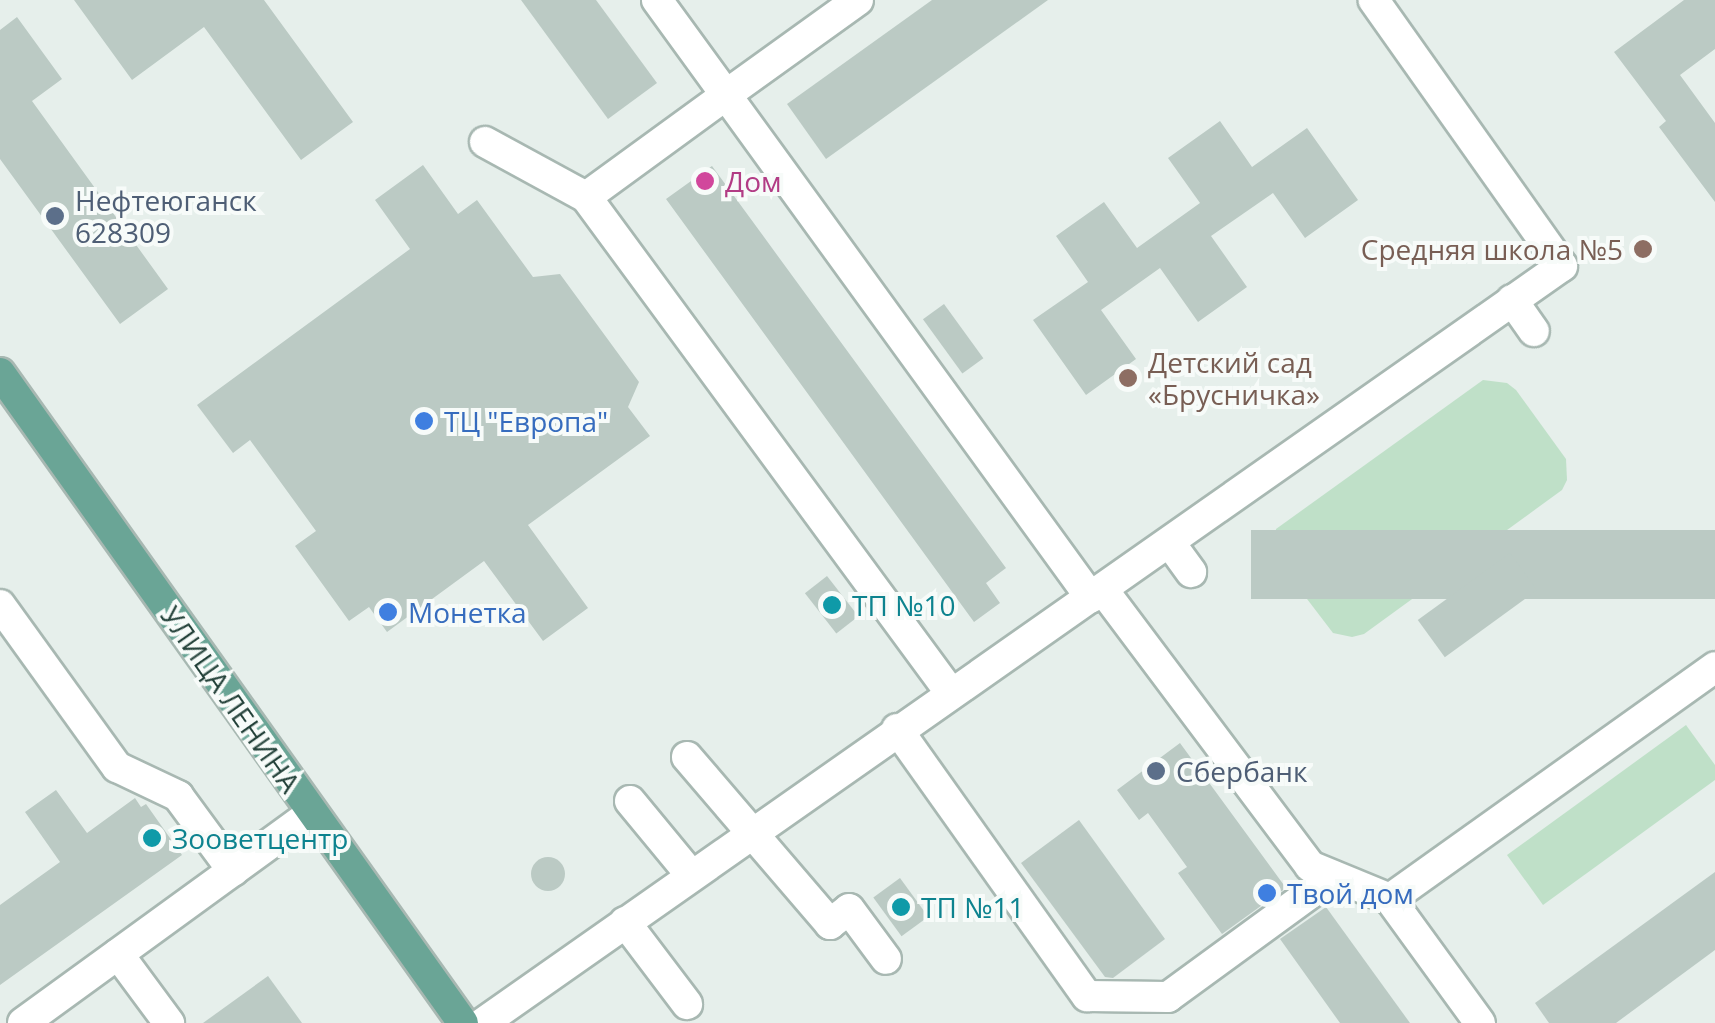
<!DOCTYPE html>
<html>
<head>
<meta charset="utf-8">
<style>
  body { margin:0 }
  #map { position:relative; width:1715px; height:1023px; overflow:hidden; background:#e6efeb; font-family:"Open Sans",sans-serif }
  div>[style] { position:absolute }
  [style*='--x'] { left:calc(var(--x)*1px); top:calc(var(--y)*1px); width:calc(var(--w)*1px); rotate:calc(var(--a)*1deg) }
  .green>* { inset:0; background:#bfe0c8 }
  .building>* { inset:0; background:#bbcac4; transform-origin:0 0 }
  .round { border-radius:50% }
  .roads { filter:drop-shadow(2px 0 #a8b8b2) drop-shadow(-2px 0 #a8b8b2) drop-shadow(0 2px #a8b8b2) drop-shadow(0 -2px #a8b8b2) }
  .minor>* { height:30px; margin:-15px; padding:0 15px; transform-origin:15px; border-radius:15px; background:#fff }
  .major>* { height:30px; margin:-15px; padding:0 15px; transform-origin:15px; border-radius:15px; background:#6aa596 }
  .dots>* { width:28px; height:28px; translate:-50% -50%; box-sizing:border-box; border:5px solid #f7fbf9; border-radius:50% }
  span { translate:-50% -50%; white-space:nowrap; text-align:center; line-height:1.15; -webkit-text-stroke:8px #f7fbf9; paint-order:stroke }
  .hotel-label { font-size:28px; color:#b23c85 }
  .left { translate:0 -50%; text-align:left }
  .service-label { font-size:28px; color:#4e5e75 }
  .education-label { font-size:28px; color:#785e54 }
  .right { translate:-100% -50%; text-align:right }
  .shop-label { font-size:28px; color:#366cbe }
  .culture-label { font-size:28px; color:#0d838f }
  .street-label { font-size:28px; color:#24423a }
</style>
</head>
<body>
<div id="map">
  <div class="green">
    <div style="clip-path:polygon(1483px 380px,1507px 383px,1516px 390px,1566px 459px,1567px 480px,1562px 490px,1364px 634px,1352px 637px,1333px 633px,1275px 557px,1276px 529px)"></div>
    <div style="clip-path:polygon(1686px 725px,1715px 765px,1715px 780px,1543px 905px,1507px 855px)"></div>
  </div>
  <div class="building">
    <div style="clip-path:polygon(74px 0,264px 0,353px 122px,301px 160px,204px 27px,132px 80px)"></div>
    <div style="clip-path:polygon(521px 0,596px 0,657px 83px,608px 119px)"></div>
    <div style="clip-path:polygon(932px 0,1048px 0,826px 159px,787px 104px)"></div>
    <div style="clip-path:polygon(1684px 0,1715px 0,1715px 49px,1680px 75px,1715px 123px,1715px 202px,1659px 127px,1666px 121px,1614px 52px)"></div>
    <div style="clip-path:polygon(17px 17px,62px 79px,32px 101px,168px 289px,120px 324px,0 159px,0 30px)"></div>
    <div style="clip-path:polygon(1220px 121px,1252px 167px,1307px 128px,1358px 200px,1305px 238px,1273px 193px,1211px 236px,1247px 287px,1198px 322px,1160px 268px,1101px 310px,1136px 359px,1086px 395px,1033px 320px,1088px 282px,1056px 236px,1104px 202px,1137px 248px,1200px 203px,1168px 158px)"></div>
    <div style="clip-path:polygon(423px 165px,458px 214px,477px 200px,533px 277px,560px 274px,639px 382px,628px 407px,650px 436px,528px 525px,588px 608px,543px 641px,484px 561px,387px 632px,369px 607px,349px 621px,295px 546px,316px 531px,250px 440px,233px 453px,197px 405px,410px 249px,375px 200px)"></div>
    <div style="clip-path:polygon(712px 166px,1006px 568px,986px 583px,1000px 603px,974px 622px,666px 199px)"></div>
    <div style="left:944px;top:304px;width:67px;height:26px;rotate:54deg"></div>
    <div style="left:1715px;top:530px;width:69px;height:464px;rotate:90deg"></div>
    <div style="left:1510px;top:553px;width:46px;height:114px;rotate:54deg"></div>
    <div style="left:827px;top:576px;width:51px;height:28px;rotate:52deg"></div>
    <div style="clip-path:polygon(1180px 743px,1286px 888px,1222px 934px,1178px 873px,1187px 867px,1148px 813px,1139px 820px,1117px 790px)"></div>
    <div style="clip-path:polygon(56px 790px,87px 833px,135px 798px,141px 807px,146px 804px,182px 855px,0 985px,0 905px,60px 862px,25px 812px)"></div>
    <div style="clip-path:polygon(1079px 820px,1165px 939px,1113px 978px,1105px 977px,1021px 863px)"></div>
    <div class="round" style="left:531px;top:857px;width:34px;height:34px"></div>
    <div style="clip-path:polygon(1715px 872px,1715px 950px,1616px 1023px,1549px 1023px,1535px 1003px)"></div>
    <div style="left:900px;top:878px;width:48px;height:33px;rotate:54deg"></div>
    <div style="clip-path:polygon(1326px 907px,1410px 1023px,1340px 1023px,1280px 939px)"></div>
    <div style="clip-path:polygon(268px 976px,302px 1023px,203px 1023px)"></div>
  </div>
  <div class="roads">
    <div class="minor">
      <div style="--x:657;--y:0;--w:117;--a:54"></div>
      <div style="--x:726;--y:95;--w:173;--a:143.9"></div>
      <div style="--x:586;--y:197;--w:614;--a:53.67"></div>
      <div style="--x:858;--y:0;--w:163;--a:144.3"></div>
      <div style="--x:726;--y:95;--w:621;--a:54.03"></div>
      <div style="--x:485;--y:142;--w:115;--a:28.6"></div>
      <div style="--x:1512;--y:300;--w:38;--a:55"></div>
      <div style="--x:1170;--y:543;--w:36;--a:54"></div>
      <div style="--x:1103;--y:590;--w:345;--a:53.1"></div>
      <div style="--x:1310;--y:866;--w:87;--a:22.4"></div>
      <div style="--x:0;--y:605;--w:200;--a:54.2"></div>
      <div style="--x:117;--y:767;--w:68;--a:25.4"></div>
      <div style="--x:178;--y:796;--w:93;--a:53.7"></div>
      <div style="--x:897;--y:729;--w:328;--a:54.6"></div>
      <div style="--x:1087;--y:996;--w:81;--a:0.7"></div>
      <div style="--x:1168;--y:997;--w:205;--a:-36.1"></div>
      <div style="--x:687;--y:757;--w:220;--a:49.4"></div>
      <div style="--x:830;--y:924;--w:24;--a:-38"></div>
      <div style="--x:849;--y:909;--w:62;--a:53.5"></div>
      <div style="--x:630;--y:801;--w:96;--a:50.5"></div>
      <div style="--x:625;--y:922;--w:103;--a:52.9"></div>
      <div style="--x:118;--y:954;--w:86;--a:53.5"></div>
      <div style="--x:23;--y:1023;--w:357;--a:-36"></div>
      <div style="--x:483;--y:1023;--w:1318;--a:-35.05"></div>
      <div style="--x:1562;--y:266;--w:326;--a:-125.3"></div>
      <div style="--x:1480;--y:1023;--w:153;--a:-126"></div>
      <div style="--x:1390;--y:899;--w:399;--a:-35.5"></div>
    </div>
    <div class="major">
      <div style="--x:0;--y:373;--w:798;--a:54.54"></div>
    </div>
  </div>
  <div class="dots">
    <div style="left:705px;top:181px;background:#d1479c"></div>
    <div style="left:55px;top:216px;background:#5c6f8a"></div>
    <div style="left:1643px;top:249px;background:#8d6e63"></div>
    <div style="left:1128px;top:378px;background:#8d6e63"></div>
    <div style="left:424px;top:421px;background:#3f7fe0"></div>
    <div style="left:832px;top:605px;background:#0f9aa8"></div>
    <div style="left:388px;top:612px;background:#3f7fe0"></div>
    <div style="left:1156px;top:771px;background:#5c6f8a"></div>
    <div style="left:152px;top:838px;background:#0f9aa8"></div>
    <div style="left:1267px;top:893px;background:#3f7fe0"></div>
    <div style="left:901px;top:907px;background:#0f9aa8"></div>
  </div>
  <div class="hotel-label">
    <span class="left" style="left:725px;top:181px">Дом</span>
  </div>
  <div class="service-label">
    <span class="left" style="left:75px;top:216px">Нефтеюганск<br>628309</span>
    <span class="left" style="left:1176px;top:771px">Сбербанк</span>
  </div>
  <div class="education-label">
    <span class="right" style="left:1623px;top:249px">Средняя школа №5</span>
    <span class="left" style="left:1148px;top:378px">Детский сад<br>«Брусничка»</span>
  </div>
  <div class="shop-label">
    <span class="left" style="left:444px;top:421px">ТЦ "Европа"</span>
    <span class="left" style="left:408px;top:612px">Монетка</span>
    <span class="left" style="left:1287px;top:893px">Твой дом</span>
  </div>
  <div class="culture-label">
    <span class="left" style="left:852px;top:605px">ТП №10</span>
    <span class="left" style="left:172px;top:838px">Зооветцентр</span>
    <span class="left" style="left:921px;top:907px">ТП №11</span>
  </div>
  <div class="street-label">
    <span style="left:231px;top:699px;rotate:55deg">УЛИЦА ЛЕНИНА</span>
  </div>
</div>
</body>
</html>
